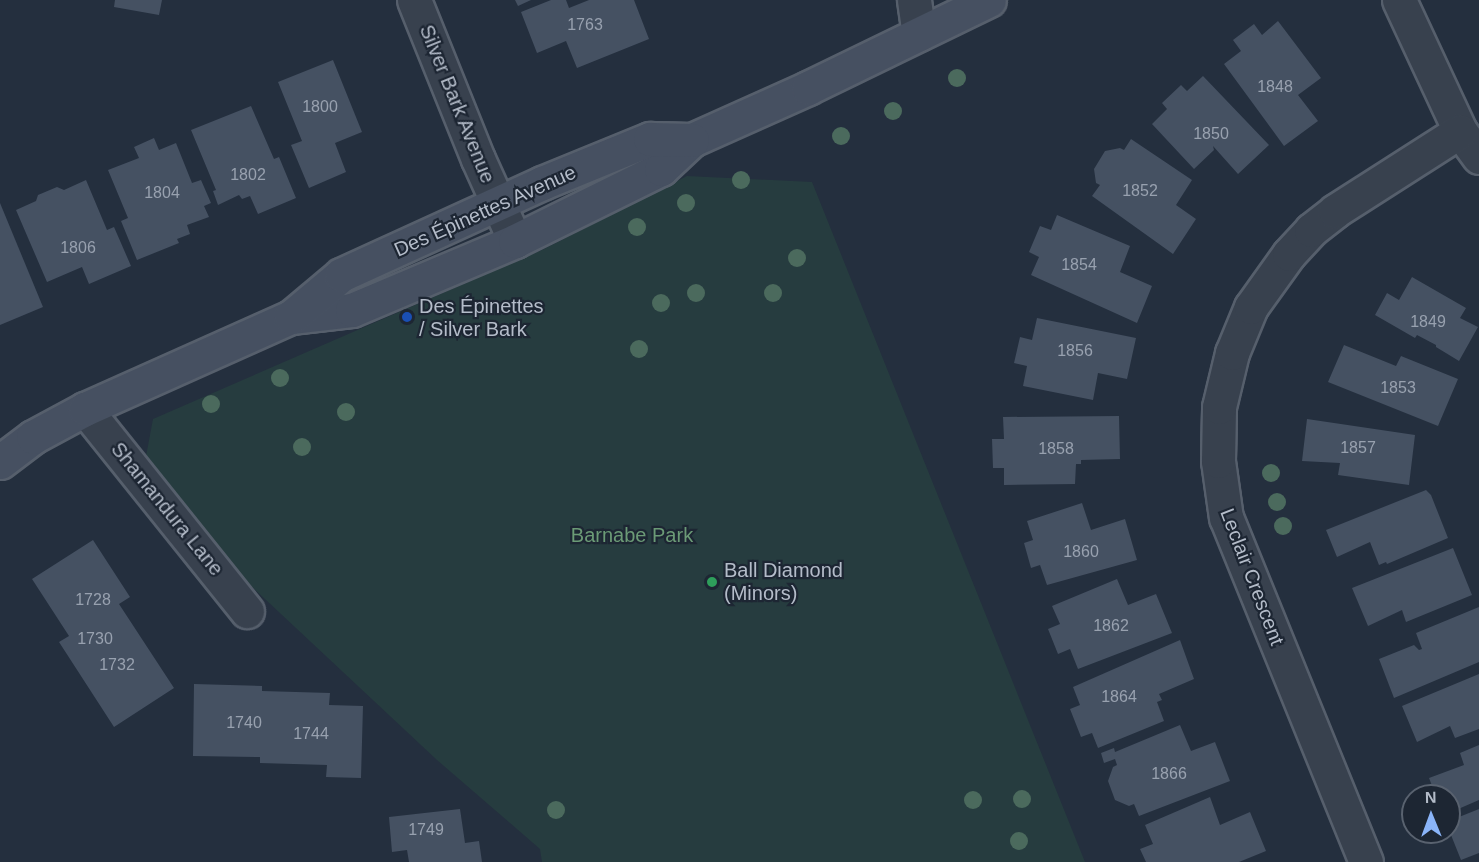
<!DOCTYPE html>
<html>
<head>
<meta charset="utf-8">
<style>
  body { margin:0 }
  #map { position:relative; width:1479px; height:862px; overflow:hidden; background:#242f3e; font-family:Helvetica,sans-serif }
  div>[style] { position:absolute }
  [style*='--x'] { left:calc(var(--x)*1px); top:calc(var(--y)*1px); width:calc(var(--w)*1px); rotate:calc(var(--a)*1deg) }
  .green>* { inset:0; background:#263c3f }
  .building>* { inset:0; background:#455162 }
  .roads { filter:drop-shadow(2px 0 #565f6c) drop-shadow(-2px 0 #565f6c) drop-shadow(0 2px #565f6c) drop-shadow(0 -2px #565f6c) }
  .street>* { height:33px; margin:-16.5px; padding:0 16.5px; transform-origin:16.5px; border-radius:16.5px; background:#38414e }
  .secondary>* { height:33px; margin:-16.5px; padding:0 16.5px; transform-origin:16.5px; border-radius:16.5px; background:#465061 }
  .trees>* { width:18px; height:18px; margin:-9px; border-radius:50%; background:#4b6a5d }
  .dots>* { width:16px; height:16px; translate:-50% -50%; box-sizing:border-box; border:3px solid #1d2633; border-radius:50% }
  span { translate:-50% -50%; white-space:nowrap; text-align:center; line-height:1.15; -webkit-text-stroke:4.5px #1d2633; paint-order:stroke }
  .number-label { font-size:16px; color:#98a1af }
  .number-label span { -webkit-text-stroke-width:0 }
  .street-label { font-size:20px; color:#b4bcc9 }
  .poi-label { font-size:20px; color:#b4bcc9 }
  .left { translate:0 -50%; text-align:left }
  .park-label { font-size:20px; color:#6b9a76 }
  .north { position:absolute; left:1401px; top:784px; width:60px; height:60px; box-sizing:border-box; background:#1d2633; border:2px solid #59626f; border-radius:50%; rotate:359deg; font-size:16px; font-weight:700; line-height:24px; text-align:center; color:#b4bcc9 }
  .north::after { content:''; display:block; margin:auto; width:21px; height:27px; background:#8ab4f8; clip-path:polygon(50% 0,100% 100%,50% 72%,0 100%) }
</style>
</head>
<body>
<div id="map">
  <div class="green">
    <div style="clip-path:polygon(687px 176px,812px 182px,1085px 862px,542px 862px,540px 849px,437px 760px,141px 483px,153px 419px,544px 249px)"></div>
  </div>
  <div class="building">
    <div style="clip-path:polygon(115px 0,162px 0,159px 15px,114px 7px)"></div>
    <div style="clip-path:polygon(515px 0,531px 0,518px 6px)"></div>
    <div style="clip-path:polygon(551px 0,566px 0,569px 8px,589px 0,634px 0,649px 39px,577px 68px,566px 41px,537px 53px,521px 12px)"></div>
    <div style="clip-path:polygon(1278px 21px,1321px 78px,1298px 95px,1318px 121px,1284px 146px,1224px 64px,1241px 51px,1233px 40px,1254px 24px,1262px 35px)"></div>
    <div style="clip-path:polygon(333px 60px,362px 132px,335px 143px,346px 172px,309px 188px,291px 145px,302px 141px,278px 82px)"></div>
    <div style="clip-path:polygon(1203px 76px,1269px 145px,1238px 174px,1213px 146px,1214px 150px,1194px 169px,1152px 124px,1167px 109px,1162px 103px,1181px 85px,1187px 91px)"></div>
    <div style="clip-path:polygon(251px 106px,274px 159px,279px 157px,296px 198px,258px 214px,250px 196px,242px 199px,239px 195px,218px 205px,213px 191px,216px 190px,191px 130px)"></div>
    <div style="clip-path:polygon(154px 138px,159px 150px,176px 143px,192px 183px,201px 180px,211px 203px,204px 206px,209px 217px,187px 225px,190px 234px,177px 239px,179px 243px,137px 260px,121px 221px,128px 218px,108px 170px,139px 158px,134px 147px)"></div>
    <div style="clip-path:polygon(1131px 139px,1192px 180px,1176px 205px,1196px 219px,1173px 254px,1092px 196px,1100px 185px,1096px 183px,1094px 169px,1105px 151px,1120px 148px,1124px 150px)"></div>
    <div style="clip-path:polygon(86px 180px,107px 230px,114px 227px,131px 266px,89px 284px,82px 267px,47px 282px,16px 210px,36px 201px,38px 195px,57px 187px,64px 190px)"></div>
    <div style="clip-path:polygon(0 203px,43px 307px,0 325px)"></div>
    <div style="clip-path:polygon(1057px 215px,1130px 246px,1120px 272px,1152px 286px,1137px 323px,1031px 275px,1039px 257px,1029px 252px,1040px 226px,1051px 230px)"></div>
    <div style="clip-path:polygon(1412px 277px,1466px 308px,1460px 318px,1478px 327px,1459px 361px,1436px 347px,1436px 345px,1417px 335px,1415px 338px,1375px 315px,1387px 293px,1399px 300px)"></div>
    <div style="clip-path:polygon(1037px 318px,1136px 338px,1127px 379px,1098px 373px,1093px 400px,1023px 386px,1027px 366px,1014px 363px,1020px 337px,1032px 340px)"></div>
    <div style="clip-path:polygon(1344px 345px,1396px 366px,1401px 356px,1458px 379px,1438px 426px,1328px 382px)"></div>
    <div style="clip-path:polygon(1119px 416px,1120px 459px,1081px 460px,1081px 464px,1076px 464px,1075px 484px,1004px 485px,1004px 468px,993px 468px,992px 439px,1004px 439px,1003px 417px)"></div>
    <div style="clip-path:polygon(1307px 419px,1415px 435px,1409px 485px,1338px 475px,1340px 463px,1302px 461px)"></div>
    <div style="clip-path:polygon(1426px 490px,1431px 495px,1448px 538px,1387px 564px,1386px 562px,1379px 565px,1370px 542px,1337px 557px,1326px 530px)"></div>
    <div style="clip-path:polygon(1082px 503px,1091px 530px,1125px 519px,1137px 560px,1047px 585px,1040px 565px,1031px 568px,1024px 543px,1033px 540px,1027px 521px)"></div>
    <div style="clip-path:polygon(93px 540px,130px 597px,119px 604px,174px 688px,114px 727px,59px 642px,69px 636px,32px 579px)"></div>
    <div style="clip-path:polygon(1453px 548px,1472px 595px,1406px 622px,1402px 610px,1368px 626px,1352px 588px)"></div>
    <div style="clip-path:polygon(1117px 579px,1128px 605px,1156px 594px,1172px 633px,1078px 669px,1070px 649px,1058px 654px,1048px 629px,1060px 624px,1052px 606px)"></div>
    <div style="clip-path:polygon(1479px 607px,1479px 662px,1394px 698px,1379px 659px,1414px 645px,1419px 650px,1422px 649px,1416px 633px)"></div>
    <div style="clip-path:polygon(1180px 640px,1194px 679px,1159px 694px,1162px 700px,1157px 702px,1164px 721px,1098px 748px,1092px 733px,1081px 737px,1070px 709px,1080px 705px,1073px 687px)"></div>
    <div style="clip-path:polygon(1479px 674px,1479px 729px,1455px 738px,1450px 726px,1417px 742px,1402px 706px)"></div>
    <div style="clip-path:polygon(194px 684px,262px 686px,262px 691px,330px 693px,329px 705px,363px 706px,361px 778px,326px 777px,327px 765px,260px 763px,260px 757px,193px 756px)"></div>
    <div style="clip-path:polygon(1180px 725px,1191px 751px,1215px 742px,1230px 781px,1139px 816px,1134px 804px,1129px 806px,1115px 800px,1108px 781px,1113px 767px,1117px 765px,1115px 759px,1104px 763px,1101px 753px,1114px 748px,1115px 752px)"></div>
    <div style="clip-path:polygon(1479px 745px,1479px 800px,1449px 813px,1449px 796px,1436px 796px,1429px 778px,1464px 765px,1460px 753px)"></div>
    <div style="clip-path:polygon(1210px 797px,1220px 825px,1250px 812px,1266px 851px,1239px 862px,1146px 862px,1140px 849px,1153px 844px,1145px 825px)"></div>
    <div style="clip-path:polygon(460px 809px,465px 843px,479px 841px,482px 862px,409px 862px,407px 850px,392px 852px,389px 817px)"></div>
    <div style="clip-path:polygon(1479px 809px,1479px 853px,1461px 860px,1449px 830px,1449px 821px)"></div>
  </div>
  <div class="roads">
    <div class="street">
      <div style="--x:414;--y:0;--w:171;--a:68.1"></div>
      <div style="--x:478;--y:159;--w:90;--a:65.7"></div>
      <div style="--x:914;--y:0;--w:34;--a:82"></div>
      <div style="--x:1399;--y:0;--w:145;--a:65"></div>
      <div style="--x:1460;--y:131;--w:32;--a:54"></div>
      <div style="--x:85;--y:409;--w:259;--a:51.3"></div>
      <div style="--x:1366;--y:862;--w:371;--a:-112.1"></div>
      <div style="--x:1226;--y:518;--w:58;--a:-98"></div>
      <div style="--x:1218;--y:461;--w:54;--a:-88.9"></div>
      <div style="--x:1219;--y:407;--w:56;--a:-76.5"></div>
      <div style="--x:1232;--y:353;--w:50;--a:-67.6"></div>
      <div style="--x:1251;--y:307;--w:65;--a:-54.4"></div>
      <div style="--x:1289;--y:254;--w:33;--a:-47"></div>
      <div style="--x:1311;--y:230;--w:31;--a:-38"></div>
      <div style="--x:1335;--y:211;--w:148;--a:-32.6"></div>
    </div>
    <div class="secondary">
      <div style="--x:291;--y:317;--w:61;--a:-6.5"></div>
      <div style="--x:352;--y:310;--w:177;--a:-22.9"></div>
      <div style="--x:515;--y:241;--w:163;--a:-26.3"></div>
      <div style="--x:661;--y:169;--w:42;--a:-43.1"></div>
      <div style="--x:692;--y:140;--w:127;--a:-24.1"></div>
      <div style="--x:808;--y:88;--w:201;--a:-25.9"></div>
      <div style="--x:0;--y:462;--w:41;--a:-37.1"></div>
      <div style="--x:33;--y:437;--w:59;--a:-28.3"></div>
      <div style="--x:85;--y:409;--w:226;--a:-24.1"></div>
      <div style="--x:291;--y:317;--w:65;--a:-40"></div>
      <div style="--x:341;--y:275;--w:221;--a:-24.6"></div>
      <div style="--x:542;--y:183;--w:117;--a:-22.2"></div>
      <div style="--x:650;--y:139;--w:42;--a:1.4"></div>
    </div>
  </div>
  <div class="trees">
    <div style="left:957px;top:78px"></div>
    <div style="left:893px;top:111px"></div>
    <div style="left:841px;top:136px"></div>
    <div style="left:741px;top:180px"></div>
    <div style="left:686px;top:203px"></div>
    <div style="left:637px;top:227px"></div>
    <div style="left:797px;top:258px"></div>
    <div style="left:696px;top:293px"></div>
    <div style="left:773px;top:293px"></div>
    <div style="left:661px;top:303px"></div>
    <div style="left:639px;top:349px"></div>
    <div style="left:280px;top:378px"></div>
    <div style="left:211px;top:404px"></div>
    <div style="left:346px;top:412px"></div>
    <div style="left:302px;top:447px"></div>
    <div style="left:1271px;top:473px"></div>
    <div style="left:1277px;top:502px"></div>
    <div style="left:1283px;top:526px"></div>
    <div style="left:1022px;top:799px"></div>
    <div style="left:973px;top:800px"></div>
    <div style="left:556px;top:810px"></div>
    <div style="left:1019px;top:841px"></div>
  </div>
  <div class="dots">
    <div style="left:407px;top:317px;background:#1a4fb4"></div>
    <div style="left:712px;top:582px;background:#2e9e5b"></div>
  </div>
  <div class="number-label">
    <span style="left:585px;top:25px">1763</span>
    <span style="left:1275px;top:87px">1848</span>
    <span style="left:320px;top:107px">1800</span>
    <span style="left:1211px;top:134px">1850</span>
    <span style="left:248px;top:175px">1802</span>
    <span style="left:1140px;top:191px">1852</span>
    <span style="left:162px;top:193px">1804</span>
    <span style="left:78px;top:248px">1806</span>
    <span style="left:1079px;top:265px">1854</span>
    <span style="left:1428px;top:322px">1849</span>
    <span style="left:1075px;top:351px">1856</span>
    <span style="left:1398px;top:388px">1853</span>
    <span style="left:1358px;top:448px">1857</span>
    <span style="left:1056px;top:449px">1858</span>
    <span style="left:1081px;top:552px">1860</span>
    <span style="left:93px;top:600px">1728</span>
    <span style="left:1111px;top:626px">1862</span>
    <span style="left:95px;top:639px">1730</span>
    <span style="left:117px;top:665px">1732</span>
    <span style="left:1119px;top:697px">1864</span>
    <span style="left:244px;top:723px">1740</span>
    <span style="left:311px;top:734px">1744</span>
    <span style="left:1169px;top:774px">1866</span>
    <span style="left:426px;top:830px">1749</span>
  </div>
  <div class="street-label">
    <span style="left:457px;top:104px;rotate:68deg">Silver Bark Avenue</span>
    <span style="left:485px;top:211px;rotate:-24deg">Des Épinettes Avenue</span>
    <span style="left:167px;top:509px;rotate:51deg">Shamandura Lane</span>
    <span style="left:1252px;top:577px;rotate:69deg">Leclair Crescent</span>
  </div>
  <div class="poi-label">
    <span class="left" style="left:419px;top:318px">Des Épinettes<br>/ Silver Bark</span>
    <span class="left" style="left:724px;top:582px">Ball Diamond<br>(Minors)</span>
  </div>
  <div class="park-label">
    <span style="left:632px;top:535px">Barnabe Park</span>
  </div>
  <div class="north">N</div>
</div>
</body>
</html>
